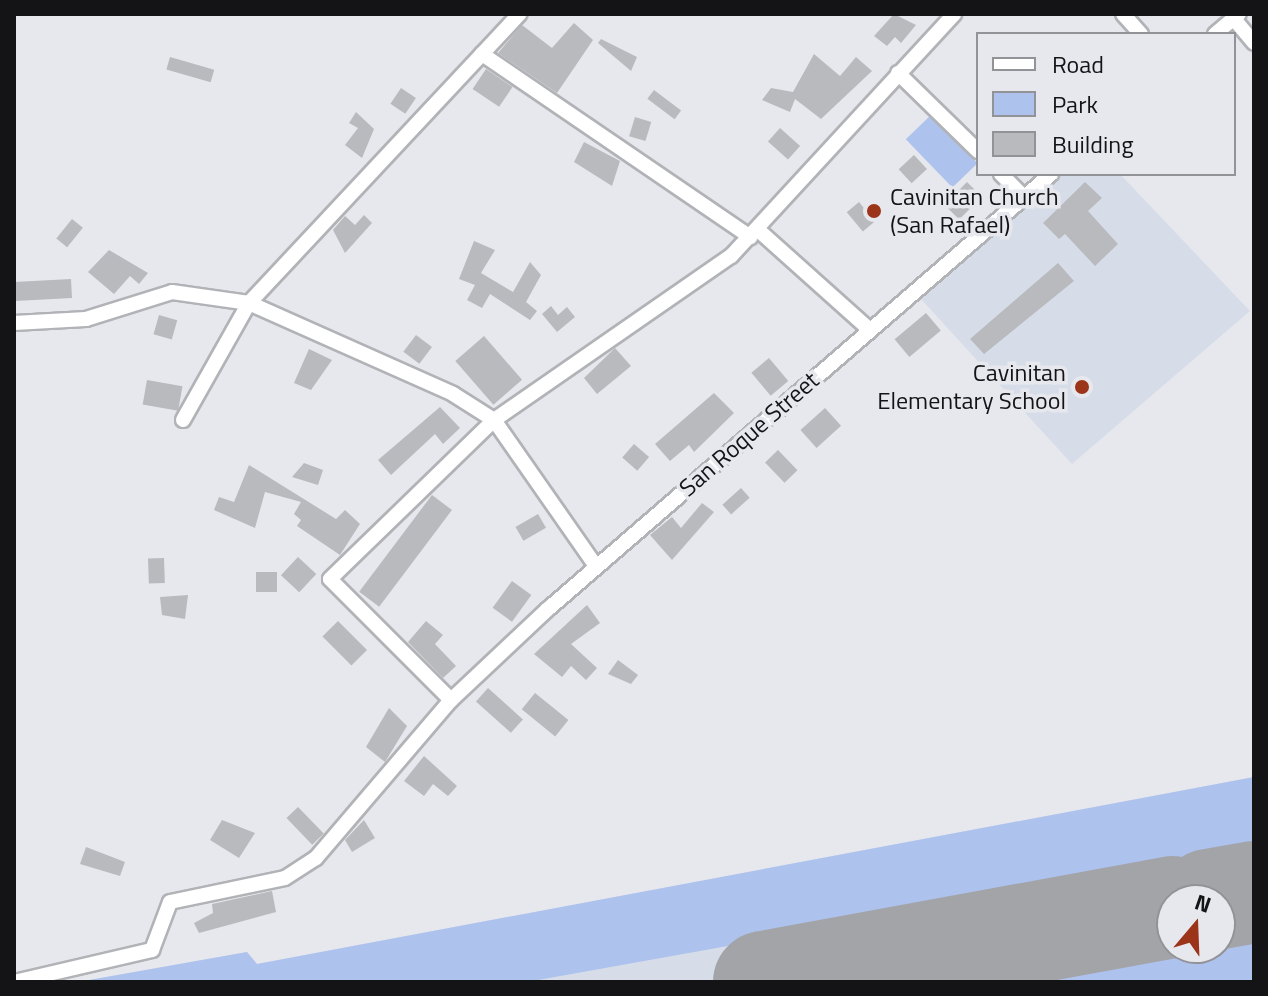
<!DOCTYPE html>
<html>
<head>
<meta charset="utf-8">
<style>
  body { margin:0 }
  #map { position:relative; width:1268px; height:996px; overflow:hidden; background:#e6e8ed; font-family:"Titillium Web",sans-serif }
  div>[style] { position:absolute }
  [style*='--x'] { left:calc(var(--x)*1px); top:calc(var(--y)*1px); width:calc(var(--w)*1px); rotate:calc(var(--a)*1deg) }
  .built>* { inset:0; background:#d7dde8 }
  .green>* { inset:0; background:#adc2ed; transform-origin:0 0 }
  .runway>* { height:102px; margin:-51px; padding:0 51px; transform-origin:51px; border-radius:51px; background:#a3a4a8 }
  .building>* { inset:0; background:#b8babe; transform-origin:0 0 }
  .roads { filter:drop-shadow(2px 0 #b1b3b7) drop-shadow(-2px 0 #b1b3b7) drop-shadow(0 2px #b1b3b7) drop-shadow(0 -2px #b1b3b7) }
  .minor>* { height:14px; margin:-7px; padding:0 7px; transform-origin:7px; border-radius:7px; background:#fff }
  .dots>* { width:22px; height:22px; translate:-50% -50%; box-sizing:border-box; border:4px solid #e6e8ed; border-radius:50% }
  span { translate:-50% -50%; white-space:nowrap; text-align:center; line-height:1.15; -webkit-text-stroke:7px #e6e8ed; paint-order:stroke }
  .poi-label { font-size:24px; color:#141416 }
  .left { translate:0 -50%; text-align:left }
  .right { translate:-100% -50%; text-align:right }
  .street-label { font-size:24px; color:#141416 }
  .frame { position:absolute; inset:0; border:16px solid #141416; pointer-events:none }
  .legend { position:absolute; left:976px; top:32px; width:260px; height:144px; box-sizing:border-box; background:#e6e8ed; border:2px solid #929397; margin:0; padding:10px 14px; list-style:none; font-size:24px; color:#141416 }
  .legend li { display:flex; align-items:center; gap:16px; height:40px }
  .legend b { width:40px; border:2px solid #929397 }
  .north { position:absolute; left:1156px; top:884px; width:80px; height:80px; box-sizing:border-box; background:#e6e8ed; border:2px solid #929397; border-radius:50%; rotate:19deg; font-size:22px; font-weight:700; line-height:32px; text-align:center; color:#141416 }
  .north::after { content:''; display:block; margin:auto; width:28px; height:36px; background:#9c3419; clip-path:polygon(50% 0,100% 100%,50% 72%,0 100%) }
</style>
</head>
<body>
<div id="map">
  <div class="built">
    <div style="clip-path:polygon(1061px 174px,1120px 174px,1250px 311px,1072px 464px,919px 297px)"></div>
    <div style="clip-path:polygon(evenodd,1254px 777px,1254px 982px,78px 982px,247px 952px,257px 964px,1254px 777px,1172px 900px,1220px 900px,1220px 948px,1172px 948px,1172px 900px)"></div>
  </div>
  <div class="green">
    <div style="left:931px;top:115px;width:67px;height:35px;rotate:46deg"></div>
    <div style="clip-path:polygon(1254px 777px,1254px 852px,527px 982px,78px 982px,247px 952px,257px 964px)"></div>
    <div style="clip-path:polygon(1254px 930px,1254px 982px,981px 982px,1172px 946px,1220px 948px,1220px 937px)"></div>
  </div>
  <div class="runway">
    <div style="--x:1209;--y:900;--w:46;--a:-10.1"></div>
    <div style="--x:764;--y:982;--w:415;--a:-10.4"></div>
  </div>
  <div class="building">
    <div style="clip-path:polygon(894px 14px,916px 25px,901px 43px,895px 37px,887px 46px,874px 36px)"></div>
    <div style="clip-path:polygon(574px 23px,593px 40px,557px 93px,498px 53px,522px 25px,552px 48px)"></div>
    <div style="clip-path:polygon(601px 39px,637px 57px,631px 71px,598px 43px)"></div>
    <div style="clip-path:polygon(814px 54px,840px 76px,856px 57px,872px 71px,821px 119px,795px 99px,790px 112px,762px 100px,771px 88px,793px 92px)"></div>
    <div style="left:170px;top:57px;width:46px;height:13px;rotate:16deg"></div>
    <div style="left:486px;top:69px;width:32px;height:24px;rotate:34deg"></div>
    <div style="left:401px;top:88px;width:18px;height:19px;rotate:34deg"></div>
    <div style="left:654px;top:90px;width:34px;height:11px;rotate:37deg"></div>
    <div style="clip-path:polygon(356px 112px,374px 129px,362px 158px,345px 145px,358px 128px,349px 123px)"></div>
    <div style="left:635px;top:117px;width:17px;height:20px;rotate:17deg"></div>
    <div style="left:780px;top:128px;width:27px;height:18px;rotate:42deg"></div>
    <div style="clip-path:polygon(584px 142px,620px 161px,612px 186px,574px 162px)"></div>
    <div style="left:914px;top:155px;width:19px;height:21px;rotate:47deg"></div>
    <div style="left:967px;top:182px;width:21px;height:32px;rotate:45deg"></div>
    <div style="clip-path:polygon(1085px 182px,1102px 198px,1088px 211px,1118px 244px,1095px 266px,1065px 234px,1059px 239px,1043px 223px)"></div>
    <div style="left:859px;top:202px;width:25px;height:16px;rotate:50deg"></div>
    <div style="clip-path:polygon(364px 215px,372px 223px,345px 253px,333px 230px,345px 216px,355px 225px)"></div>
    <div style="left:72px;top:219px;width:14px;height:25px;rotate:39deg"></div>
    <div style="clip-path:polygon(474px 241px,495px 250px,481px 273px,513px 292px,530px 262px,541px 275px,526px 302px,537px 311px,530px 320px,490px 294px,482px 308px,467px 300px,475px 285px,459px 279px)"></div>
    <div style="clip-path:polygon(109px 250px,148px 273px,139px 284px,130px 276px,114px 294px,88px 272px)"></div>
    <div style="clip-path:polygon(1058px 263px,1074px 281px,984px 354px,970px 339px)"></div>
    <div style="left:71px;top:279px;width:19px;height:57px;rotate:87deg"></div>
    <div style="clip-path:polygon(551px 306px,558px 315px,567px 307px,575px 317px,557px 332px,542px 314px)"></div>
    <div style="left:926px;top:313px;width:23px;height:41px;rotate:50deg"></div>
    <div style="left:159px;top:315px;width:19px;height:20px;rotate:16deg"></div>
    <div style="left:416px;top:335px;width:20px;height:21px;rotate:37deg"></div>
    <div style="left:484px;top:336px;width:58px;height:38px;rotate:49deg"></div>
    <div style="clip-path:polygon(615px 348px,631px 366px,597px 394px,584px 378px)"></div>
    <div style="clip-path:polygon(309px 349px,332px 360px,311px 390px,294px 383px)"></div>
    <div style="left:769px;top:358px;width:30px;height:23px;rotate:50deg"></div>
    <div style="left:147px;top:380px;width:36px;height:25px;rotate:10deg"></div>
    <div style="clip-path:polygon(714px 393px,734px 413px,694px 452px,689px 445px,670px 461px,655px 444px)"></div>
    <div style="clip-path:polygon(440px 407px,460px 428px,443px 444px,435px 434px,391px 475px,378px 460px)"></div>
    <div style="left:825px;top:408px;width:24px;height:33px;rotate:48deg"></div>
    <div style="left:634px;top:444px;width:20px;height:18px;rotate:41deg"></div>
    <div style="left:778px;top:450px;width:28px;height:18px;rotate:46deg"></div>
    <div style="clip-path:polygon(304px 463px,323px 470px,318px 485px,292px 477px)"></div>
    <div style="clip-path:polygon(249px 465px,336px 519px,345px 510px,360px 524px,340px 555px,297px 526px,301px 520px,294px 514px,301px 502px,265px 492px,255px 528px,214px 510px,219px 497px,234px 502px)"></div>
    <div style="left:741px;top:488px;width:13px;height:25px;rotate:48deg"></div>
    <div style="left:432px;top:495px;width:25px;height:121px;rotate:37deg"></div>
    <div style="clip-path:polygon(702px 503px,714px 512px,672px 560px,650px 535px,672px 517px,681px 528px)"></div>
    <div style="left:538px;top:514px;width:16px;height:26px;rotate:60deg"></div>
    <div style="left:298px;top:557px;width:25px;height:25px;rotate:43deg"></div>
    <div style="left:164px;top:558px;width:25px;height:16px;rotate:88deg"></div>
    <div style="left:256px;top:572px;width:21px;height:20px"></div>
    <div style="left:512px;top:581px;width:24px;height:33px;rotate:36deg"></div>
    <div style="clip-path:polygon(188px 595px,185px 619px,162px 615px,160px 597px)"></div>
    <div style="clip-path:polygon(587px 605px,600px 623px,571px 644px,597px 668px,586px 680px,571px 666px,562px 677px,534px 654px)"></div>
    <div style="left:338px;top:621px;width:41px;height:22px;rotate:45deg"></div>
    <div style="clip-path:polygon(426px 621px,443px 635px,435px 644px,456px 666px,443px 678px,408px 642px)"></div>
    <div style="clip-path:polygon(618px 660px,638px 675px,631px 684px,608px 674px)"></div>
    <div style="left:488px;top:688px;width:47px;height:18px;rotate:42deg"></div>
    <div style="left:535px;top:693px;width:43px;height:21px;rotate:39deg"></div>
    <div style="clip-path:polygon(389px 708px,407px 726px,385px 762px,366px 747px)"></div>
    <div style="clip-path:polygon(424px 756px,457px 786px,448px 796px,433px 784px,424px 796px,404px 781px)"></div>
    <div style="left:298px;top:807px;width:37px;height:16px;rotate:46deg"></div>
    <div style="clip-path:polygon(222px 820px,255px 833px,239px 858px,210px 840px)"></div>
    <div style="clip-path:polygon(364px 820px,375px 838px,352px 852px,345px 840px)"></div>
    <div style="clip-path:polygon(86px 847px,125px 862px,120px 876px,80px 864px)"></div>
    <div style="clip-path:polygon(272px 891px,276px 912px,199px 933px,194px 923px,213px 913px,212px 904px)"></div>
  </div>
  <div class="roads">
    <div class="minor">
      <div style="--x:1123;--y:14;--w:27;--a:48"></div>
      <div style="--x:1234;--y:19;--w:31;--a:50"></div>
      <div style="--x:1215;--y:34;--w:31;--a:-40"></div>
      <div style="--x:482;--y:54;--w:325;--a:34.3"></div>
      <div style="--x:898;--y:73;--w:112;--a:44.3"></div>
      <div style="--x:1001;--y:174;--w:33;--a:45"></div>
      <div style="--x:757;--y:229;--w:152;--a:41.8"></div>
      <div style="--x:14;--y:323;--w:72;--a:-3.2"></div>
      <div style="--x:86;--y:319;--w:90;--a:-17.4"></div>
      <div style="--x:172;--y:292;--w:78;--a:8.1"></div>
      <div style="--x:249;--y:303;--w:223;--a:24"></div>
      <div style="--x:453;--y:394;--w:49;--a:32.4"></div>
      <div style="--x:494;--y:420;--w:178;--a:55.1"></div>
      <div style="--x:183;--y:420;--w:134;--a:-60.6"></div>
      <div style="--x:249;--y:303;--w:396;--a:-46.9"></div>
      <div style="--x:451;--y:700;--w:171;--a:-135"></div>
      <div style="--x:330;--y:579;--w:228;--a:-44.1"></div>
      <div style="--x:494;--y:420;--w:288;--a:-34.7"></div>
      <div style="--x:731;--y:256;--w:329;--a:-47.3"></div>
      <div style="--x:14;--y:982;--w:142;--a:-13.1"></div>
      <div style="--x:152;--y:950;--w:51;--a:-69.4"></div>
      <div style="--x:170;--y:902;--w:117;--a:-11.8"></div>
      <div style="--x:285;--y:878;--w:37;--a:-33"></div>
      <div style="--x:316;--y:858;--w:208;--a:-49.5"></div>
      <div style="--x:451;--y:700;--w:133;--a:-43.2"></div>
      <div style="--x:548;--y:609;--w:665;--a:-40.85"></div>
    </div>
  </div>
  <div class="dots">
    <div style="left:874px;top:211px;background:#9c3419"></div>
    <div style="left:1082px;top:387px;background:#9c3419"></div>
  </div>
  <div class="poi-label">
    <span class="left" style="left:890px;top:211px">Cavinitan Church<br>(San Rafael)</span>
    <span class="right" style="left:1066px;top:387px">Cavinitan<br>Elementary School</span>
  </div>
  <div class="street-label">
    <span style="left:749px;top:434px;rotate:-41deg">San Roque Street</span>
  </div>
  <div class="frame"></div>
  <ul class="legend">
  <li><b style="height:10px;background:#fff"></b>Road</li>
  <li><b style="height:22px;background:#adc2ed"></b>Park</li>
  <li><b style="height:22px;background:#b8babe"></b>Building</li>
  </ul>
  <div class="north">N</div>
</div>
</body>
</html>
